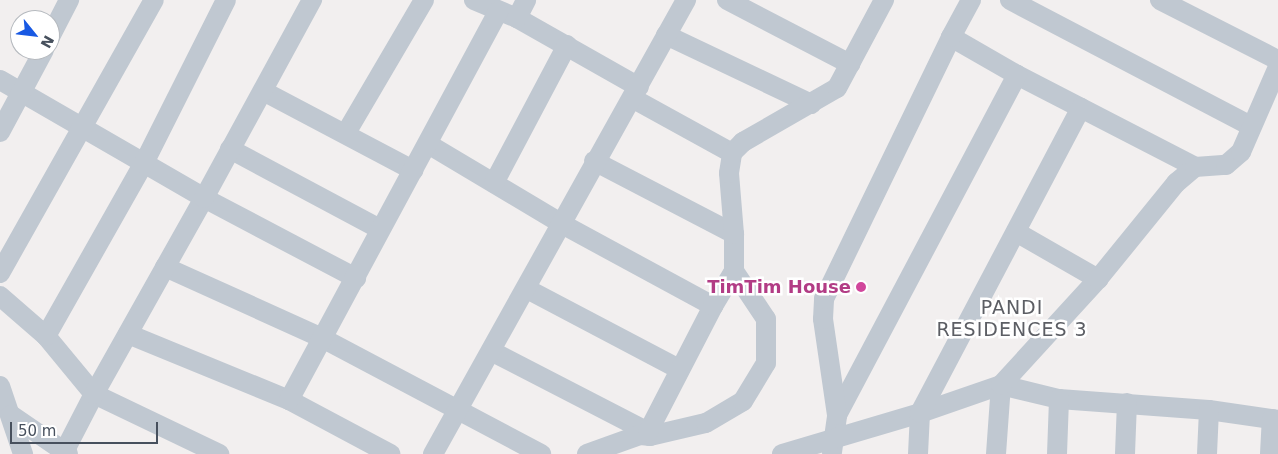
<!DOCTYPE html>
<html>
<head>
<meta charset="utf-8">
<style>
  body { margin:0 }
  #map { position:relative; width:1278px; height:454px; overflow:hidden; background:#f2efef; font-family:"DejaVu Sans",sans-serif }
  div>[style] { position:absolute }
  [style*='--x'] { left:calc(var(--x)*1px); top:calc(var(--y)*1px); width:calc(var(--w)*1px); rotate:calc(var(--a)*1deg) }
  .minor>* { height:20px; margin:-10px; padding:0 10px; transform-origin:10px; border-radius:10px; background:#c0c8d1 }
  .dots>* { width:14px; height:14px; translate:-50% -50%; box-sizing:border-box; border:2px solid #fff; border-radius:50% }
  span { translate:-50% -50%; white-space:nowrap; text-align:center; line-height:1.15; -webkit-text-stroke:5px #fff; paint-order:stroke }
  .hotel-label { font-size:18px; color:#b23c85; font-weight:700 }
  .right { translate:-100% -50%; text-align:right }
  .neighbourhood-label { font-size:19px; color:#5c5e64; letter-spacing:1px }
  .north { position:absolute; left:10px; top:10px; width:50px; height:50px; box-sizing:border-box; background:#fff; border:1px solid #b5b9be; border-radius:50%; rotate:119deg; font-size:14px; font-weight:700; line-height:20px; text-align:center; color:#47505d }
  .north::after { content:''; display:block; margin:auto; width:18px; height:22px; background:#1859e3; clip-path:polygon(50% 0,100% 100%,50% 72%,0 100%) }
  .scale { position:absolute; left:10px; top:422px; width:148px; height:22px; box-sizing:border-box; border:2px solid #47505d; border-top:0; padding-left:6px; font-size:15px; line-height:18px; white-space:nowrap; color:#47505d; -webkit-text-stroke:4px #fff; paint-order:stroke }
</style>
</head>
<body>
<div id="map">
  <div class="minor">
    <div style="--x:474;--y:0;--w:47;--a:22.7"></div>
    <div style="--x:517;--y:18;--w:140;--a:29.5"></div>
    <div style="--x:727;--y:0;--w:139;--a:27.5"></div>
    <div style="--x:1010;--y:0;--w:272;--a:27.6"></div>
    <div style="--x:1160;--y:0;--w:132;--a:27"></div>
    <div style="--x:517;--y:18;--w:20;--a:-63"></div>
    <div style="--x:666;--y:35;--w:161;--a:25.4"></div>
    <div style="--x:50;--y:37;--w:42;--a:-62.8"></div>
    <div style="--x:951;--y:37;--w:76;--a:29.9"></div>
    <div style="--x:1017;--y:75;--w:200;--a:27.3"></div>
    <div style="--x:0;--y:80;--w:236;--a:30"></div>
    <div style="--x:204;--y:198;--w:172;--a:27.8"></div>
    <div style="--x:263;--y:91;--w:170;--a:27.8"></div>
    <div style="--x:632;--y:98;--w:114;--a:28.8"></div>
    <div style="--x:732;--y:153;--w:16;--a:-45"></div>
    <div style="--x:743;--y:142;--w:108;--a:-29.9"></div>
    <div style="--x:837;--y:88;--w:100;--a:-61.9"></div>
    <div style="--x:0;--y:132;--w:93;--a:-61.8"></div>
    <div style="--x:346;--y:133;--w:154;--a:-59.6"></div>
    <div style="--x:428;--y:144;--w:156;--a:30.8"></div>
    <div style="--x:562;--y:224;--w:172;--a:28.5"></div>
    <div style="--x:230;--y:149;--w:170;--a:28.1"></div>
    <div style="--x:594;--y:161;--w:158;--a:27.5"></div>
    <div style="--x:494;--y:183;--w:156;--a:-62.1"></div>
    <div style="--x:1016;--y:232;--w:95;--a:29.8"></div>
    <div style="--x:165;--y:267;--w:172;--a:24.3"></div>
    <div style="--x:322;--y:338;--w:248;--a:27.9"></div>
    <div style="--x:0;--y:273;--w:313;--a:-60.6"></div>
    <div style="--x:527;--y:289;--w:172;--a:27.8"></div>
    <div style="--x:0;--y:296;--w:61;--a:41"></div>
    <div style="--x:46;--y:336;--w:75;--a:50.4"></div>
    <div style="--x:94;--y:394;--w:139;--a:25.6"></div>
    <div style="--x:128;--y:334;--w:174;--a:22.3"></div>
    <div style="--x:289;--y:400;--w:115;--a:28.1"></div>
    <div style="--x:46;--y:336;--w:199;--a:-60.5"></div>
    <div style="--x:144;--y:163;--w:182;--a:-63.3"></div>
    <div style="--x:491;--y:351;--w:177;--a:27.3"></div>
    <div style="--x:0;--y:386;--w:72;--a:71.3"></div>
    <div style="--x:289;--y:400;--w:441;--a:-61.7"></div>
    <div style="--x:11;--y:415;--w:69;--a:34.4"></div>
    <div style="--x:837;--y:415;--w:385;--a:-62.1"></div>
    <div style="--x:641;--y:435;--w:9;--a:6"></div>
    <div style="--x:650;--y:436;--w:57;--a:-13.1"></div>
    <div style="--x:706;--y:423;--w:43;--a:-30.7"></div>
    <div style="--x:743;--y:401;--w:44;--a:-58.8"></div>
    <div style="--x:766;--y:363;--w:44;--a:-90"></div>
    <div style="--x:766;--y:319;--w:58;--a:-123.7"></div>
    <div style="--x:832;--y:452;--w:37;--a:-82"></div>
    <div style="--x:837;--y:415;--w:97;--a:-98.3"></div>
    <div style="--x:823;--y:319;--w:20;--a:-87"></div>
    <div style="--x:824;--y:299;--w:291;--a:-64.1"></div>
    <div style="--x:951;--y:37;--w:42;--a:-61.6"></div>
    <div style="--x:63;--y:454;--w:68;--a:-62.7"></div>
    <div style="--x:94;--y:394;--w:225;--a:-60.7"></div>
    <div style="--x:204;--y:198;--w:226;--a:-61.4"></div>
    <div style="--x:433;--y:454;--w:520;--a:-60.87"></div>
    <div style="--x:587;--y:454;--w:65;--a:-19.8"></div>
    <div style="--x:648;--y:432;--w:142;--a:-62.7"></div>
    <div style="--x:713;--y:306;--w:41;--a:-59"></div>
    <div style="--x:734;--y:271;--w:37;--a:-90"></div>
    <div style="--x:734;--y:234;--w:61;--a:-94.7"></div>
    <div style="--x:729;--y:173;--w:20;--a:-81"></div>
    <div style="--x:782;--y:454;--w:144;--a:-16.5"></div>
    <div style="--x:920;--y:413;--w:86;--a:-19.1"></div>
    <div style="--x:1001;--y:385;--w:60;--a:13.6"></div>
    <div style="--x:1059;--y:399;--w:150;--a:4.2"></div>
    <div style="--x:1209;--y:410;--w:70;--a:8.2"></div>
    <div style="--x:918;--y:454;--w:41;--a:-87.2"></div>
    <div style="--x:920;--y:413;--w:345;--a:-62.2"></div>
    <div style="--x:996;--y:454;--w:69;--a:-85.9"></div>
    <div style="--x:1001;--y:385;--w:144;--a:-47.5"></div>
    <div style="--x:1098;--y:279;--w:124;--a:-50.9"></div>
    <div style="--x:1176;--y:183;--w:25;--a:-40"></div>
    <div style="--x:1195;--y:167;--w:31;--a:-4"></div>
    <div style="--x:1226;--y:165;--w:20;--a:-41"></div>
    <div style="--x:1241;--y:152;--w:93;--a:-66.5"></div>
    <div style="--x:1057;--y:454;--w:55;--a:-87.9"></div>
    <div style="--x:1125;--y:454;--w:51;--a:-87.8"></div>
    <div style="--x:1207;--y:454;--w:44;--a:-87.4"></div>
    <div style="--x:1270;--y:454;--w:35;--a:-87"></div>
  </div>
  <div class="dots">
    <div style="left:861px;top:287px;background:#d1479c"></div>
  </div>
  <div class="hotel-label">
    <span class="right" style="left:851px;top:287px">TimTim House</span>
  </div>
  <div class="neighbourhood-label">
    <span style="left:1012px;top:319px">PANDI<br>RESIDENCES 3</span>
  </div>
  <div class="north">N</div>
  <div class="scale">50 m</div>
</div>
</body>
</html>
